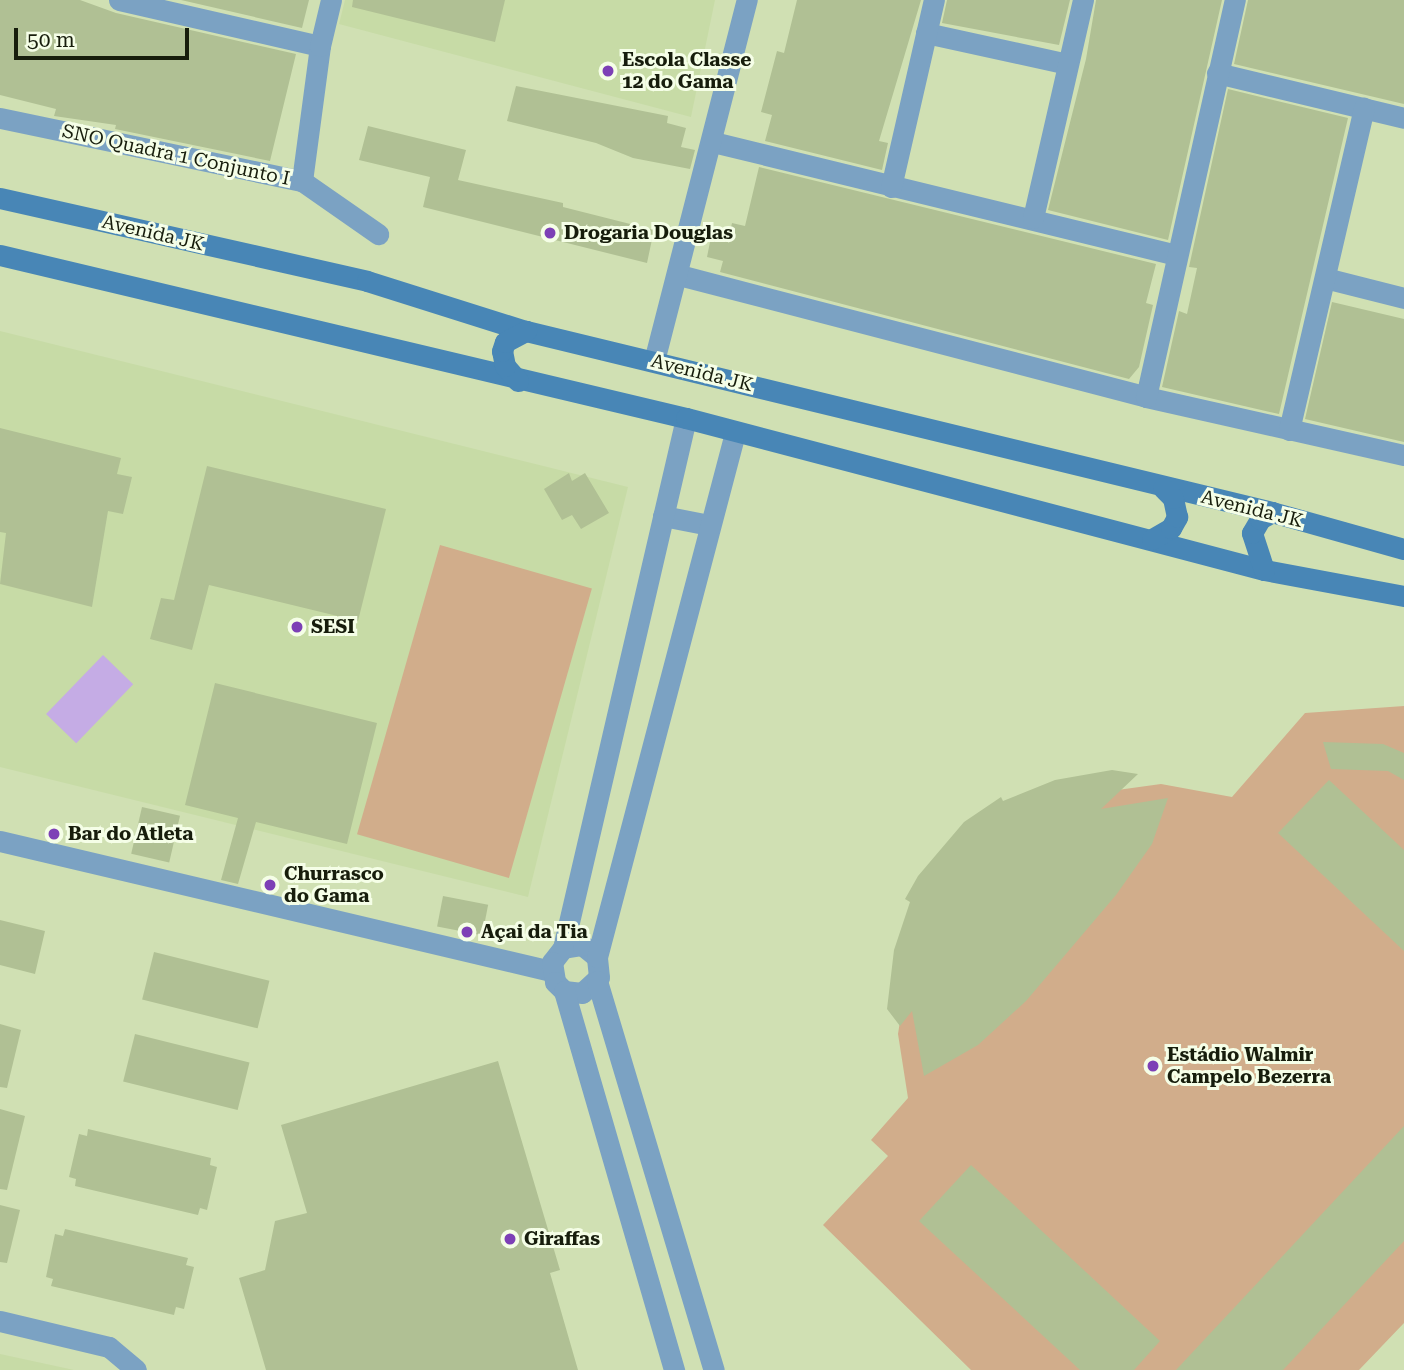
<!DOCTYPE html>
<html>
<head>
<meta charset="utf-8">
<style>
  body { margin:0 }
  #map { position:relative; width:1404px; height:1370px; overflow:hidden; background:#d0e0b3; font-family:"Roboto Serif",serif }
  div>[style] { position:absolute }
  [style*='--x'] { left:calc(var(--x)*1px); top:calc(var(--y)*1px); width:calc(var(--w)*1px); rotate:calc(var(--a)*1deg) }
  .built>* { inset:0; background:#c7dba6 }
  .green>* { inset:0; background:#d1ad8b; transform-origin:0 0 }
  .water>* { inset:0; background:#c5ace5; transform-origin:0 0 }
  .building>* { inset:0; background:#b0c094; transform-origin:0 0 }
  .minor>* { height:21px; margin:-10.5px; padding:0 10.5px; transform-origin:10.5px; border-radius:10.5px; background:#7ba2c3 }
  .tertiary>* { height:21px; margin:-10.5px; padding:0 10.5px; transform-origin:10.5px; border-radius:10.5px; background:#7ba2c3 }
  .secondary>* { height:21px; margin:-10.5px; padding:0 10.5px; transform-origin:10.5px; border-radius:10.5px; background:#4886b6 }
  .dots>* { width:19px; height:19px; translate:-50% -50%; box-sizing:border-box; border:4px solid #f5fee7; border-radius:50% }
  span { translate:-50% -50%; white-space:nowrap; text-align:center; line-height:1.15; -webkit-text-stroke:6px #f5fee7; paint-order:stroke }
  .poi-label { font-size:19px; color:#171d0c; font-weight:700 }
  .left { translate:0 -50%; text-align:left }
  .street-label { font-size:19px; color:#171d0c }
  .scale { position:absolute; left:14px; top:28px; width:175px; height:32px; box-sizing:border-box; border:4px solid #171d0c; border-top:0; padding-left:9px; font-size:21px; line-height:24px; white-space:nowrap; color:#171d0c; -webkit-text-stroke:5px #f5fee7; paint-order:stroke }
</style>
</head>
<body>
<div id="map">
  <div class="built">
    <div style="clip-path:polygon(345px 0,715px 0,691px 117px,339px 24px)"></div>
    <div style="clip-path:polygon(0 331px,628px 487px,528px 897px,0 767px)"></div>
    <div style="clip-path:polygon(0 1354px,74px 1370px,0 1370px)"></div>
  </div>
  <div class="green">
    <div style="left:440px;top:545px;width:158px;height:301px;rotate:16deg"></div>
    <div style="clip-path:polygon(1404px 706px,1404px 1323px,1359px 1370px,971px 1370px,823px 1225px,888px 1156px,871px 1140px,908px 1098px,898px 1034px,906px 983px,1103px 792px,1161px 784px,1232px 797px,1305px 713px)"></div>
  </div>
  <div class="water">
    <div style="left:103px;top:655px;width:42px;height:82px;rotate:44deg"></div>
  </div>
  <div class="building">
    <div style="clip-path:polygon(0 0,80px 0,116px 13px,296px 54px,270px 161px,115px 129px,116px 125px,54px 116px,56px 109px,0 95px)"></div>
    <div style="clip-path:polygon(181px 0,309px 0,302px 28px)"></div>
    <div style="clip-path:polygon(353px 0,505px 0,495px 42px,352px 7px)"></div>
    <div style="clip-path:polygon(797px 0,921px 0,879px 141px,888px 143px,882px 170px,765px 141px,772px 115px,761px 112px,777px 51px,784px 53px)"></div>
    <div style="clip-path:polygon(947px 0,1070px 0,1059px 45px,942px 23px)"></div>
    <div style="clip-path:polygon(1096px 0,1222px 0,1168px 240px,1048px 210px,1086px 59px)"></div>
    <div style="clip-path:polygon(1248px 0,1404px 0,1404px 104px,1234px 64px)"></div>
    <div style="clip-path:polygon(516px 86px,668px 116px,667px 123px,686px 128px,681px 147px,695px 150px,690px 169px,633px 158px,596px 143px,507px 121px)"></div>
    <div style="clip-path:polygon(1228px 89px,1348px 118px,1279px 414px,1162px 387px,1179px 311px,1187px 314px,1197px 268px,1189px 267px)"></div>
    <div style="clip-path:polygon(368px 126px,466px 150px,458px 180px,563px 203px,563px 207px,654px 230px,647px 263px,423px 207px,430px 177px,359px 160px)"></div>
    <div style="clip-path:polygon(759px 167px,1156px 264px,1146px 303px,1153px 305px,1139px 367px,1129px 379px,720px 272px,723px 261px,707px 257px,711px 237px,728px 241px,732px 223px,745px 226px)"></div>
    <div style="clip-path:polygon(1332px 302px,1404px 319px,1404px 442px,1305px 419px)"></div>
    <div style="clip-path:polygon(0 428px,121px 458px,117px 474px,132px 477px,123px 514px,108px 511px,92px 607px,0 584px,6px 533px,0 532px)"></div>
    <div style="clip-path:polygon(207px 466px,386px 509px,358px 621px,209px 585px,192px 650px,150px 639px,161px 598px,174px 600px)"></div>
    <div style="clip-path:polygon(569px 473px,572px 481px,585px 473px,609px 513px,581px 529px,572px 515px,562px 520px,544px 489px)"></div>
    <div style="clip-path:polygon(215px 683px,377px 723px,347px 844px,256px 822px,238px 884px,221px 880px,238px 818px,185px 805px)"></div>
    <div style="clip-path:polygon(1323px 742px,1383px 744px,1404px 753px,1404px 780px,1388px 771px,1331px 769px)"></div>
    <div style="clip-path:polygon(1112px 770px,1138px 774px,1101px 809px,1168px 798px,1152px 844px,1116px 895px,1026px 1001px,978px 1045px,924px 1076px,912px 1011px,900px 1026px,887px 1009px,894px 950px,910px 902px,905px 899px,918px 876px,964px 822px,1001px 797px,1003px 801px,1055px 780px)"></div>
    <div style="clip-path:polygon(1329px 780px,1404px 850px,1404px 951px,1278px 833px)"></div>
    <div style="left:142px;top:807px;width:39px;height:48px;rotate:13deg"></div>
    <div style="left:443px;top:896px;width:46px;height:31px;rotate:11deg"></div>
    <div style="clip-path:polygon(0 920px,45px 931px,35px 974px,0 965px)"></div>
    <div style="left:154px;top:952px;width:119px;height:49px;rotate:14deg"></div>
    <div style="clip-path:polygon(0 1024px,21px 1030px,7px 1088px,0 1087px)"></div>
    <div style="left:135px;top:1034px;width:118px;height:49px;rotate:14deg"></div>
    <div style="clip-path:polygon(498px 1061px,560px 1270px,550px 1273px,578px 1370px,266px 1370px,239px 1278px,265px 1270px,275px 1221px,307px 1213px,281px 1125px)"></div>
    <div style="clip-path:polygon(0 1109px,25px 1116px,7px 1190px,0 1189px)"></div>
    <div style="clip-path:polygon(1404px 1126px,1404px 1241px,1283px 1370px,1176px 1370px)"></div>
    <div style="clip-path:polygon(88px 1129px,211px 1158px,210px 1165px,217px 1167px,207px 1210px,200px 1208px,198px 1215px,75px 1186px,76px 1179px,69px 1177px,79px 1134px,87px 1136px)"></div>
    <div style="clip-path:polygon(971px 1165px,1160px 1341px,1134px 1370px,1080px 1370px,919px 1221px)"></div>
    <div style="clip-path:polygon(0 1205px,20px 1210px,7px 1263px,0 1262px)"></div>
    <div style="clip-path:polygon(65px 1229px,188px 1258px,186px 1265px,194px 1267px,184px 1309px,176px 1307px,174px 1315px,51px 1286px,53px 1279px,46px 1277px,55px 1234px,63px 1236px)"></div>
  </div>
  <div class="minor">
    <div style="--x:119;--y:0;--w:206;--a:12.9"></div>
    <div style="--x:926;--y:33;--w:145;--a:12.3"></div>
    <div style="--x:1217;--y:73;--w:192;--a:13.5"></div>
    <div style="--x:0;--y:118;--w:309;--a:11.8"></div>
    <div style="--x:302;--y:181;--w:93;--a:34.9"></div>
    <div style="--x:713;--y:142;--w:477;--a:13.7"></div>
    <div style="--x:302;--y:181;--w:136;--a:-82.4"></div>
    <div style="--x:320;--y:46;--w:47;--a:-76.6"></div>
    <div style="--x:891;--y:187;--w:192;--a:-77.1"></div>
    <div style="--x:1033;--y:218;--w:224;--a:-77.1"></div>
    <div style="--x:679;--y:275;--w:483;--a:14.6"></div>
    <div style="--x:1146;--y:397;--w:264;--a:12.7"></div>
    <div style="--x:1325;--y:278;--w:81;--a:14.2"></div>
    <div style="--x:654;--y:361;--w:373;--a:-75.6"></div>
    <div style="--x:1146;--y:397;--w:407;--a:-77.4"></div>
    <div style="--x:1289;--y:430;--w:331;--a:-76.9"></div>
    <div style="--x:0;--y:1321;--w:112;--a:13.4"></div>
    <div style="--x:109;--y:1347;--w:35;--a:40"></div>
  </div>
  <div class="tertiary">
    <div style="--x:663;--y:516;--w:47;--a:11.1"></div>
    <div style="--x:0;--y:841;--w:566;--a:13.28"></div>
    <div style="--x:563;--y:948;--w:544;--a:-76.93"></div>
    <div style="--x:597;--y:957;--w:19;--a:-141"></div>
    <div style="--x:582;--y:945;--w:19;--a:171"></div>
    <div style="--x:563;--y:948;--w:18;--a:128"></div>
    <div style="--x:552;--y:962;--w:20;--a:81"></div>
    <div style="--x:555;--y:982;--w:13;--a:45"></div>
    <div style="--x:564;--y:991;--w:18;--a:6"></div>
    <div style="--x:582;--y:993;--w:23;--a:-43"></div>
    <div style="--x:599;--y:977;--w:20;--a:-96"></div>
    <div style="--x:597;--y:957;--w:542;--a:-75.25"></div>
    <div style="--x:597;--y:981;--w:406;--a:73.3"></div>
    <div style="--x:564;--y:991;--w:395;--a:73.8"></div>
  </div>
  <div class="secondary">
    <div style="--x:0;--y:198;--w:376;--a:12.7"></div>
    <div style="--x:367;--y:281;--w:167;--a:17.5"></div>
    <div style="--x:526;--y:331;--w:768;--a:13.64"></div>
    <div style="--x:1272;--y:512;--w:137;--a:15.7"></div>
    <div style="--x:0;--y:255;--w:705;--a:13.37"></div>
    <div style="--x:686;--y:418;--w:598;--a:14.73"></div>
    <div style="--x:1264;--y:570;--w:142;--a:10.5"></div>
    <div style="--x:518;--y:381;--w:20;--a:-131"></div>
    <div style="--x:505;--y:366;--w:15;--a:-101"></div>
    <div style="--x:502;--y:351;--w:9;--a:-72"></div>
    <div style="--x:505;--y:342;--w:24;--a:-28"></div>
    <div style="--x:1152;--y:539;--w:22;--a:-30"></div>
    <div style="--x:1171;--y:528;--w:13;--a:-61"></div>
    <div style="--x:1177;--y:517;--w:19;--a:-102"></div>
    <div style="--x:1173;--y:498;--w:14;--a:-135"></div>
    <div style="--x:1264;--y:570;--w:39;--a:-108"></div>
    <div style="--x:1252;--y:533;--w:16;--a:-60"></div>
    <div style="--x:1260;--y:519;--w:14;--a:-30"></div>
  </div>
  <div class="dots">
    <div style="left:608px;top:71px;background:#7d40b6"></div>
    <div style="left:550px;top:233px;background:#7d40b6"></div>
    <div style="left:297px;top:627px;background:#7d40b6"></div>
    <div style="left:54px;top:834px;background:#7d40b6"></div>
    <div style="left:270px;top:885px;background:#7d40b6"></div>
    <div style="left:467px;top:932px;background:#7d40b6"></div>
    <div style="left:1153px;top:1066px;background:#7d40b6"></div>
    <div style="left:510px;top:1239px;background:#7d40b6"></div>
  </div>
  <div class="poi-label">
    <span class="left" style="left:622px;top:71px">Escola Classe<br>12 do Gama</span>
    <span class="left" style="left:564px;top:233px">Drogaria Douglas</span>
    <span class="left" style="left:311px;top:627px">SESI</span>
    <span class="left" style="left:68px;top:834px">Bar do Atleta</span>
    <span class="left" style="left:284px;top:885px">Churrasco<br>do Gama</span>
    <span class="left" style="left:481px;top:932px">Açai da Tia</span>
    <span class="left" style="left:1167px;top:1066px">Estádio Walmir<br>Campelo Bezerra</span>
    <span class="left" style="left:524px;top:1239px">Giraffas</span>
  </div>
  <div class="street-label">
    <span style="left:176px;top:155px;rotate:12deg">SNO Quadra 1 Conjunto I</span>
    <span style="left:153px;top:233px;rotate:13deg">Avenida JK</span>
    <span style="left:702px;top:373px;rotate:14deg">Avenida JK</span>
    <span style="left:1252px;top:509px;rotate:14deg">Avenida JK</span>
  </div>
  <div class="scale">50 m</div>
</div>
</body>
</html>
